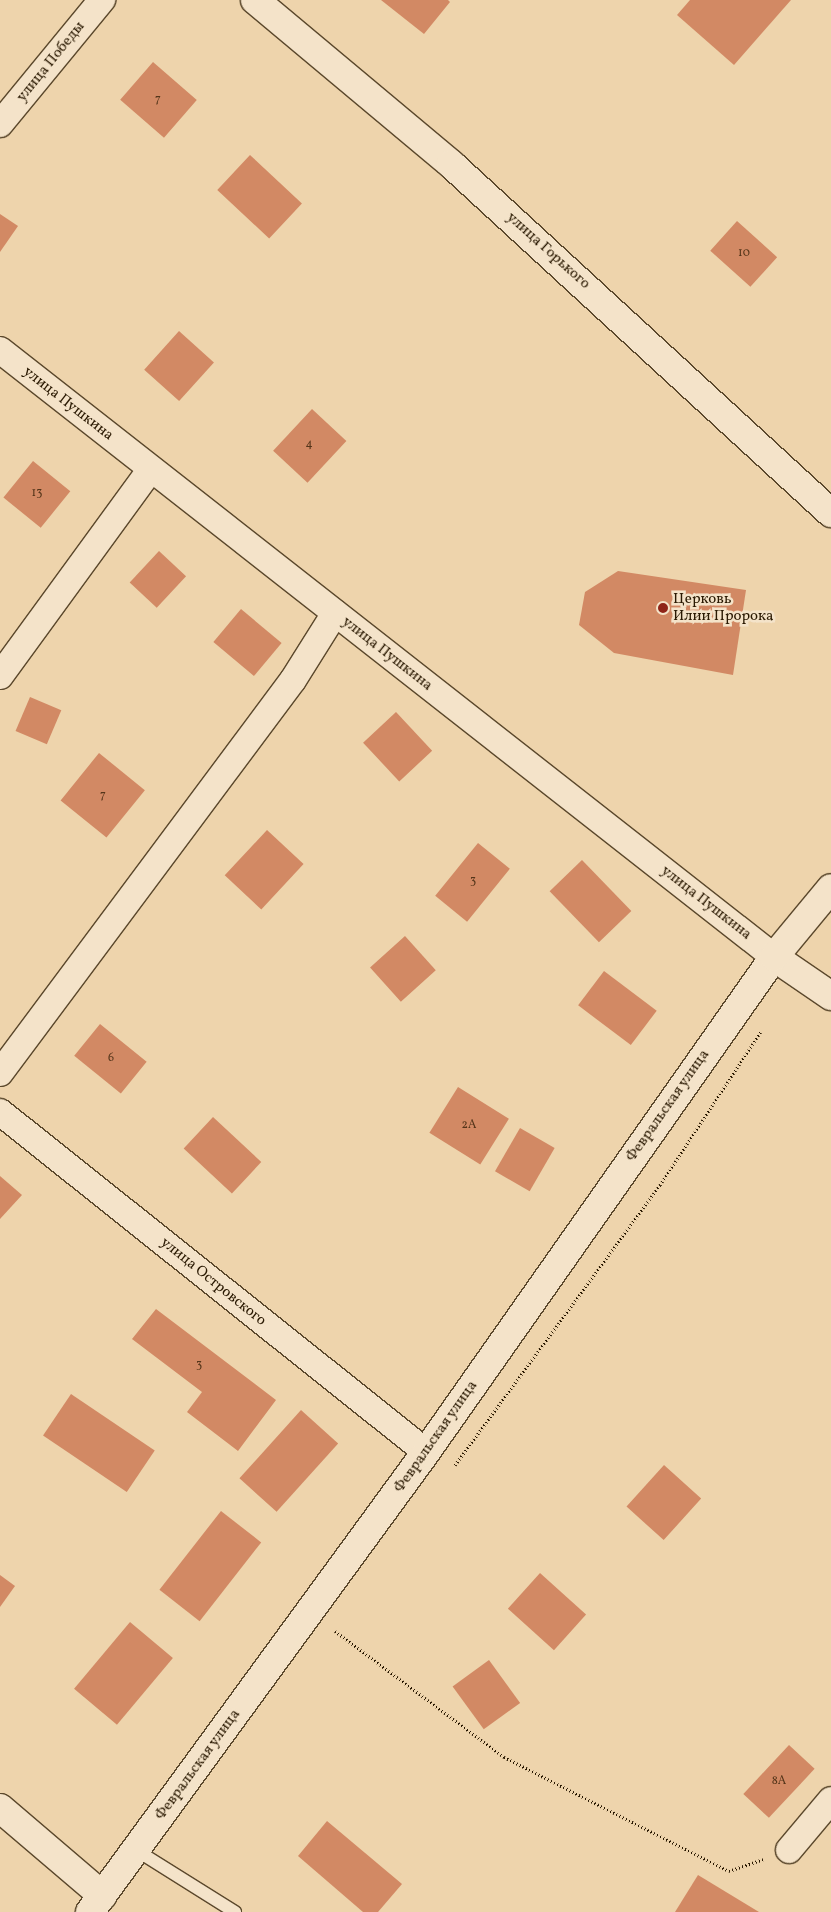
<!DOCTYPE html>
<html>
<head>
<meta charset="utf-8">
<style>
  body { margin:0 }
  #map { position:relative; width:831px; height:1912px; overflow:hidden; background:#eed4ac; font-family:Vollkorn,serif }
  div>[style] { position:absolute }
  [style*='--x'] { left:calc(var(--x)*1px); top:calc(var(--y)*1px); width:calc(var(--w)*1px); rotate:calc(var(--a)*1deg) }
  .building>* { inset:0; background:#d28964; transform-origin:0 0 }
  .path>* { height:3px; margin-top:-1.5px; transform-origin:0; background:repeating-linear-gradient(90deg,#2a1902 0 1px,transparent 0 3.5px) }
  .roads { filter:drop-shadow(1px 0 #5b482c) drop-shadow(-1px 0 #5b482c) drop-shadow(0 1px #5b482c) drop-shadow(0 -1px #5b482c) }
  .service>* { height:12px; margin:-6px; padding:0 6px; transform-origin:6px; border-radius:6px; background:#f4e3c9 }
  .minor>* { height:26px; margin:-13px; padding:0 13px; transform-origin:13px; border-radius:13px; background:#f4e3c9 }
  .tertiary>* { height:28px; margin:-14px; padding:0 14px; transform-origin:14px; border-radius:14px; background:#f4e3c9 }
  .secondary>* { height:28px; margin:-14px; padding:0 14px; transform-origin:14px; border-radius:14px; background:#f4e3c9 }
  .dots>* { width:14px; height:14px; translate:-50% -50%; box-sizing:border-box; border:2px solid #f4e3c9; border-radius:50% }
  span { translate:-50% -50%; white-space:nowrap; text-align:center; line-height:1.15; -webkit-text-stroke:5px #f4e3c9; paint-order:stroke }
  .number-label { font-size:12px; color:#54351a }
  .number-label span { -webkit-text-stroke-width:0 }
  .street-label { font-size:15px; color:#2a1902 }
  .poi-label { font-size:15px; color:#2a1902 }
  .left { translate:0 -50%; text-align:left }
</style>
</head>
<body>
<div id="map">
  <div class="building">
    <div style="clip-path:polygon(381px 0,448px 0,450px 2px,424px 34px)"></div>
    <div style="clip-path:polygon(690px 0,791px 0,734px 65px,677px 15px)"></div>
    <div style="left:153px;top:62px;width:58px;height:50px;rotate:41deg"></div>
    <div style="left:250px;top:155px;width:71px;height:48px;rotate:43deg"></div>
    <div style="clip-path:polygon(0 214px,18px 226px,0 252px)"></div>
    <div style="left:737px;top:221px;width:54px;height:40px;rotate:42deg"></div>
    <div style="left:179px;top:331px;width:47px;height:52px;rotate:42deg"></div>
    <div style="left:312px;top:409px;width:47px;height:57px;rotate:43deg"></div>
    <div style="left:33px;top:461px;width:48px;height:47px;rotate:39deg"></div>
    <div style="left:159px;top:551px;width:37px;height:43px;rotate:43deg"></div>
    <div style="clip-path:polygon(618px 571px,746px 590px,733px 675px,614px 653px,579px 625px,585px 592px)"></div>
    <div style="left:241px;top:609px;width:53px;height:43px;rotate:40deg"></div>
    <div style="left:30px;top:697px;width:34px;height:37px;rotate:23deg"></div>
    <div style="left:396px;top:712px;width:53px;height:45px;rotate:47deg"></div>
    <div style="left:99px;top:753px;width:59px;height:61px;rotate:39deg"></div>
    <div style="left:267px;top:830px;width:50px;height:62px;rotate:43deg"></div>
    <div style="left:478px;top:843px;width:41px;height:68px;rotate:39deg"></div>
    <div style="left:582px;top:860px;width:71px;height:45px;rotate:46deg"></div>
    <div style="left:405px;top:936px;width:46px;height:47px;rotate:48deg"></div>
    <div style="left:604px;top:971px;width:66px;height:43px;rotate:37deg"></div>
    <div style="left:100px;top:1024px;width:60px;height:41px;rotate:39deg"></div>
    <div style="left:458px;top:1087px;width:60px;height:54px;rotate:32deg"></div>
    <div style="left:213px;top:1117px;width:66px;height:43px;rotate:43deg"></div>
    <div style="left:520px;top:1128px;width:40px;height:50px;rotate:30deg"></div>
    <div style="clip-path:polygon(0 1176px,22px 1195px,0 1219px)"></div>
    <div style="clip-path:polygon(156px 1309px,276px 1400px,238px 1451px,187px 1412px,202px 1392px,132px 1339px)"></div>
    <div style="left:71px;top:1394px;width:101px;height:50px;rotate:34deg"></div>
    <div style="left:301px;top:1410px;width:50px;height:92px;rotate:42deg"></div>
    <div style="left:664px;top:1465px;width:50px;height:56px;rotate:42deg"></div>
    <div style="left:221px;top:1511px;width:51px;height:100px;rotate:38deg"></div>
    <div style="left:540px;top:1573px;width:62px;height:48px;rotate:42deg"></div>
    <div style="clip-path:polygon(0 1575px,15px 1586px,0 1607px)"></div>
    <div style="left:130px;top:1622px;width:56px;height:87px;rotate:40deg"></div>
    <div style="left:489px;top:1660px;width:53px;height:45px;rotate:54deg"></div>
    <div style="left:789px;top:1745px;width:35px;height:67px;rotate:43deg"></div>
    <div style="clip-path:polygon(327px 1821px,402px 1884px,378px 1912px,363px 1912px,298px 1856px)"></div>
    <div style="clip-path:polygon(698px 1875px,759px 1912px,675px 1912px)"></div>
  </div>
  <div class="path">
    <div style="--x:455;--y:1465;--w:347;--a:-53.8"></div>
    <div style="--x:660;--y:1185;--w:184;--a:-56.7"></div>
    <div style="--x:335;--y:1631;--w:211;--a:36.7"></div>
    <div style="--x:504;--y:1757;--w:252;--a:26.9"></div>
    <div style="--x:729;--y:1871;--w:36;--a:-19"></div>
  </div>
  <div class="roads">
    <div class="service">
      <div style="--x:136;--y:1850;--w:117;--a:32.1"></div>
    </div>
    <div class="minor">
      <div style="--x:0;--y:124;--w:161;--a:-50.6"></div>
      <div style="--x:0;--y:350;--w:984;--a:38.1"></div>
      <div style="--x:0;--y:676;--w:256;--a:-53.9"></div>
      <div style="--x:0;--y:1073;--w:490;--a:-53.3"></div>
      <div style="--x:293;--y:680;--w:79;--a:-57.9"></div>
      <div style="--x:0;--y:1112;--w:545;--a:38.59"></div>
      <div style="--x:789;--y:1850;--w:65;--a:-50"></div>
    </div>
    <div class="tertiary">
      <div style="--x:0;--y:1808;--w:135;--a:40.5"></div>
    </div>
    <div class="secondary">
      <div style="--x:255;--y:0;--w:256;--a:39.9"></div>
      <div style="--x:451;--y:164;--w:516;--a:42.57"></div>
      <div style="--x:774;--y:957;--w:69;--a:34.4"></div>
      <div style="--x:90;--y:1912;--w:570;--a:-53.85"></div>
      <div style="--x:426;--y:1452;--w:605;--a:-54.89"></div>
      <div style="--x:774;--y:957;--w:89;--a:-50.4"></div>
    </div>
  </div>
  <div class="dots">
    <div style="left:663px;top:608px;background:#8f2418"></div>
  </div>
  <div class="number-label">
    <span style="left:158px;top:100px">7</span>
    <span style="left:744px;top:254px">10</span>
    <span style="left:309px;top:445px">4</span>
    <span style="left:37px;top:494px">13</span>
    <span style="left:103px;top:796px">7</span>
    <span style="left:473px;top:882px">3</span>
    <span style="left:111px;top:1059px">6</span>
    <span style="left:469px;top:1126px">2А</span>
    <span style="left:199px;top:1366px">3</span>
    <span style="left:779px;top:1782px">8А</span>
  </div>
  <div class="street-label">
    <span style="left:51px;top:62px;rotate:-51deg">улица Победы</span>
    <span style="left:548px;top:251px;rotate:42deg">улица Горького</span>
    <span style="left:68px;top:404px;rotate:38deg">улица Пушкина</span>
    <span style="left:387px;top:654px;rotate:38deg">улица Пушкина</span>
    <span style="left:706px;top:903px;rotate:38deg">улица Пушкина</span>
    <span style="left:668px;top:1106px;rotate:-55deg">Февральская улица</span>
    <span style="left:213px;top:1282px;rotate:39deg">улица Островского</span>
    <span style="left:436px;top:1437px;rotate:-55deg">Февральская улица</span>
    <span style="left:198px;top:1765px;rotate:-54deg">Февральская улица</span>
  </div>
  <div class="poi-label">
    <span class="left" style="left:673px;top:608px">Церковь<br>Илии Пророка</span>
  </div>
</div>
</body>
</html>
